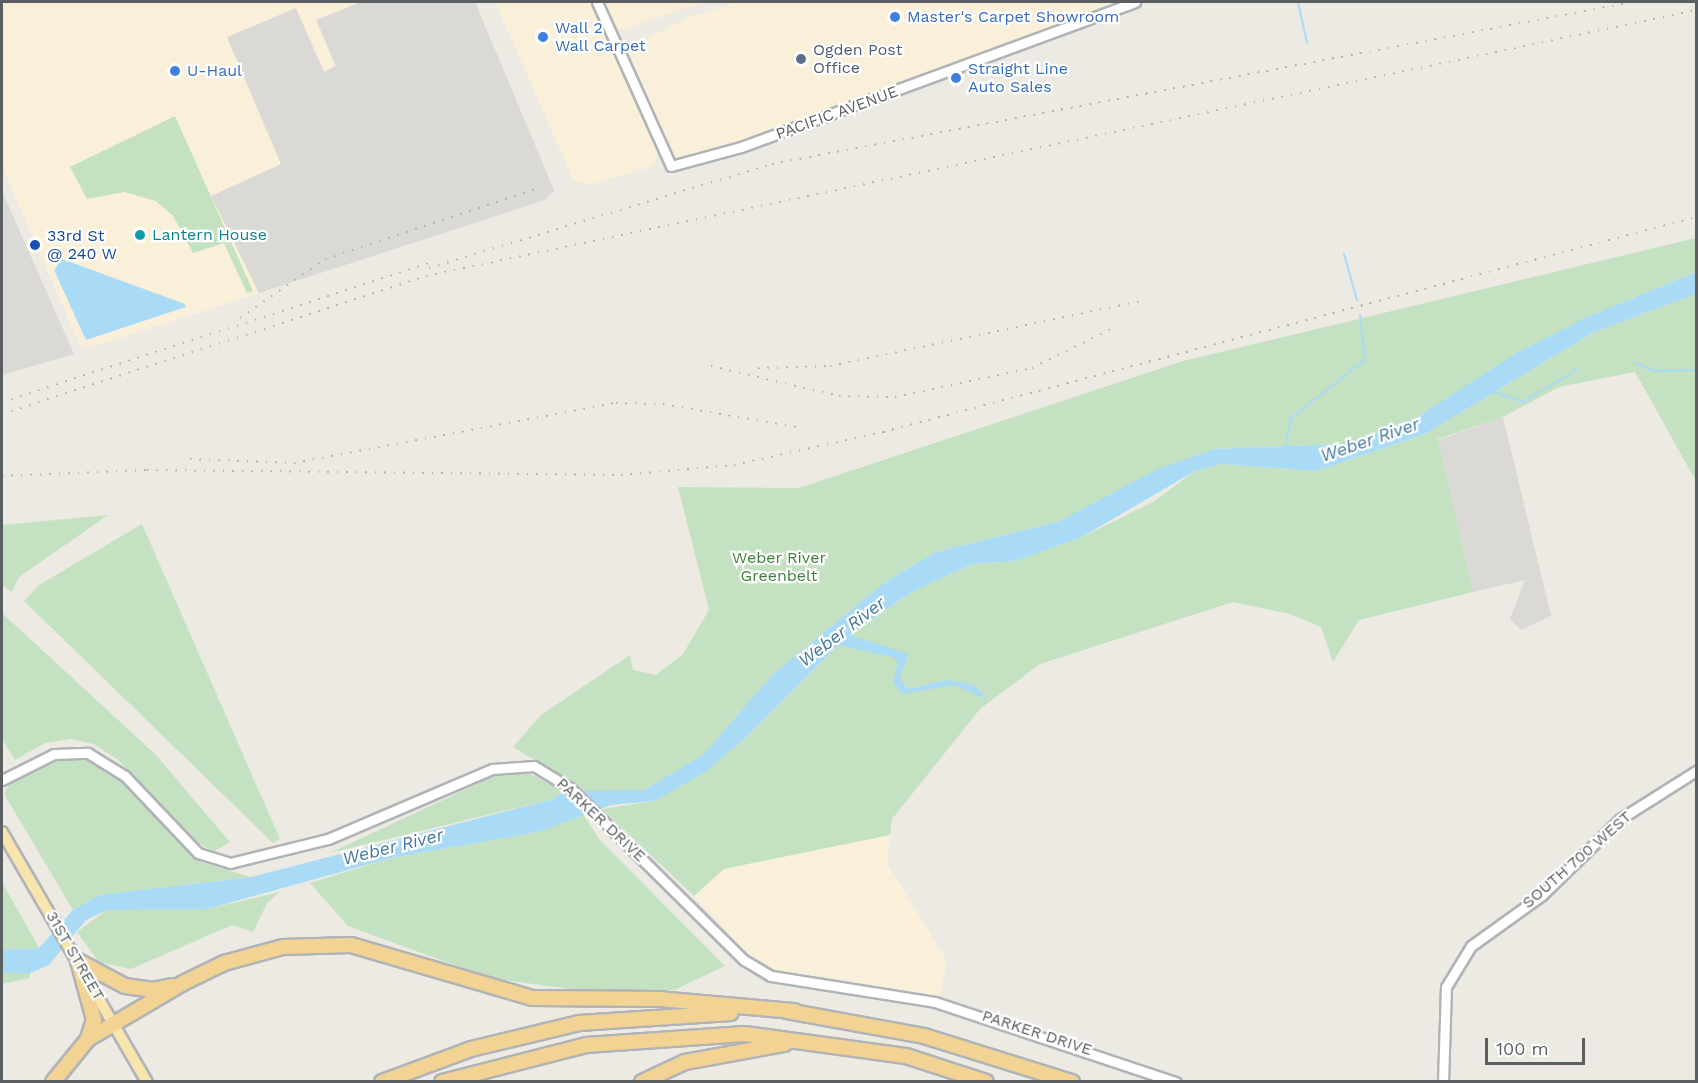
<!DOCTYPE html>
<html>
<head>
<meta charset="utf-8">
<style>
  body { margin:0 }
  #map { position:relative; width:1698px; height:1083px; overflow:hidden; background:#eceae3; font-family:"Work Sans",sans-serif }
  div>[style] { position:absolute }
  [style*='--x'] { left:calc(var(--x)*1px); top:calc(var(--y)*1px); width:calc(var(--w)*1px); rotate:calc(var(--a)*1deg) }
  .commercial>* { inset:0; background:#faf0da }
  .industrial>* { inset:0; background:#dbd9d5 }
  .green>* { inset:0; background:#c4e2c2 }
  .water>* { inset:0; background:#a9dbf7 }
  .stream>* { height:2px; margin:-1px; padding:0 1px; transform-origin:1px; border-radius:1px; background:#a9dbf7 }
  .roads { filter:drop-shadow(2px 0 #b0b4b7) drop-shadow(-2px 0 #b0b4b7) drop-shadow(0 2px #b0b4b7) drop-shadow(0 -2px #b0b4b7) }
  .minor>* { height:9px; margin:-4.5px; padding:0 4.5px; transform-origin:4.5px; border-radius:4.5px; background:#fff }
  .major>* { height:10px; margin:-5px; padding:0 5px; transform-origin:5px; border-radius:5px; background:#f7e5ad }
  .highway>* { height:14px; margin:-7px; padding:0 7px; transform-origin:7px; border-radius:7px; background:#f3d394 }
  .rail>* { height:2px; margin-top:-1px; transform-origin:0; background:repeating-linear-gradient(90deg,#b1b2b2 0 1.5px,transparent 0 9.5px) }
  .dots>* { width:16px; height:16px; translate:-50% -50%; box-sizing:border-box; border:3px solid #fff; border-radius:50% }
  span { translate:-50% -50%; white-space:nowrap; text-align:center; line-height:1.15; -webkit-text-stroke:4.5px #fff; paint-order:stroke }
  .shop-label { font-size:16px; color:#366cbe }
  .left { translate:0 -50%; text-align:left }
  .service-label { font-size:16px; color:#4e5e75 }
  .street-label { font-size:16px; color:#5b5f62 }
  .culture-label { font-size:16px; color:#0d838f }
  .transit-label { font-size:16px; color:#164399 }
  .park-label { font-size:16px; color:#3f803c }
  .water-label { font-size:18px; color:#45789f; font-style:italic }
  .frame { position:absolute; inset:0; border:3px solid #5b5f62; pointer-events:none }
  .scale { position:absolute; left:1485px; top:1038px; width:100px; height:27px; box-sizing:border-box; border:3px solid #5b5f62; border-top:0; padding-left:8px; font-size:18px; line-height:21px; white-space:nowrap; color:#5b5f62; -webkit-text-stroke:4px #fff; paint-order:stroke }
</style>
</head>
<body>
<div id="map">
  <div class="commercial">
    <div style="clip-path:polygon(2px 2px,361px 2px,317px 20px,335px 67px,324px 72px,227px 37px,281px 164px,212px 196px,259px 293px,90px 348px,80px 346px,2px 166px)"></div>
    <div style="clip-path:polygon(495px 2px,594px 2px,658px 148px,655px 166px,589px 185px,574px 181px)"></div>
    <div style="clip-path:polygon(604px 2px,703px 2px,623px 30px,614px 25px)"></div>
    <div style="clip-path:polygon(737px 2px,1119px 2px,755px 139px,678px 158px,669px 151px,627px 48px,685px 19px)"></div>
    <div style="clip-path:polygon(890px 835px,887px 863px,947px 961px,940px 996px,774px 969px,747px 953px,694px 896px,724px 869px,826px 843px)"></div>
  </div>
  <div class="industrial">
    <div style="clip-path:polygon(361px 2px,475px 2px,554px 190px,545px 200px,259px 293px,211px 196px,281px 164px,227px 37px,296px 8px,324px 72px,336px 66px,316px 20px)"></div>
    <div style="clip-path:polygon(2px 191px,74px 354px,2px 375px)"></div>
    <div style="clip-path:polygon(1503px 417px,1551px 616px,1521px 630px,1510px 619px,1525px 580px,1473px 592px,1438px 440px)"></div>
  </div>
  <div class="green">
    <div style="clip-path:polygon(175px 116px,253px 291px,247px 293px,224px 243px,193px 253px,173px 216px,156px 201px,124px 192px,87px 199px,70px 167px)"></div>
    <div style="clip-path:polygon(1696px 238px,1696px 272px,1585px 318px,1416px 418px,1344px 444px,1214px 449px,1060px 521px,935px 552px,884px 583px,773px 674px,704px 755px,644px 790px,588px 793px,513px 747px,541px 715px,630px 655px,633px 670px,656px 675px,683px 654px,709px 610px,678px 487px,799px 488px,1183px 361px)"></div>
    <div style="clip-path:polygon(1696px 294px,1696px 481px,1635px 372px,1559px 387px,1503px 417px,1438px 439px,1473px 592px,1359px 620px,1333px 662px,1321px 627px,1290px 614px,1233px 602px,1040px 664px,980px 709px,892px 819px,890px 835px,724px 869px,694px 896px,602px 809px,654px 801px,744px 739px,838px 645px,912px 592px,972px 564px,1016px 561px,1082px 537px,1153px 502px,1195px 471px,1222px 464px,1316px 471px,1425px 434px,1594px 332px)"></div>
    <div style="clip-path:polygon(108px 515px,19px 577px,12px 592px,2px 585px,2px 525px)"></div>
    <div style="clip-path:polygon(142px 524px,280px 839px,273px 843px,24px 601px,39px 585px)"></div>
    <div style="clip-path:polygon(2px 613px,155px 754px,230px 842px,213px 852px,193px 839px,118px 760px,94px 744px,71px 739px,45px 743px,15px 760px,2px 739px)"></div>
    <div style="clip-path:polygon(68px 754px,109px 767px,201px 862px,251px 877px,99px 895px,73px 910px,4px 794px,12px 778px)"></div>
    <div style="clip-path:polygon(507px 770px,528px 773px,563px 791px,554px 799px,330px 853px)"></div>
    <div style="clip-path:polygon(582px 813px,600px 840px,725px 966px,674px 990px,577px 990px,490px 978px,348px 926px,310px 883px,391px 858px,538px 832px)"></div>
    <div style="clip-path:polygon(2px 882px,39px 948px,2px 950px)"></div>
    <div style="clip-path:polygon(280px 892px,267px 903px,253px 932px,232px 925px,131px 969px,99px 962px,77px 932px,107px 910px,207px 909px)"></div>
    <div style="clip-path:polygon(2px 973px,30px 973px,30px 978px,2px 984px)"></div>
  </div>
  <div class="water">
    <div style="clip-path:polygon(62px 259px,185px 304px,186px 307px,86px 340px,54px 270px)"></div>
    <div style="clip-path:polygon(1696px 272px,1696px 294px,1594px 332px,1425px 434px,1316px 471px,1222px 464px,1195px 471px,1082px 537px,1016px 561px,972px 564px,912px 592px,850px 635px,908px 654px,900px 679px,908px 689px,946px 680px,965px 683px,976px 686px,987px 700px,955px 685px,902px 694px,893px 683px,898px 662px,893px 657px,838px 645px,744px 739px,704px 773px,654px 801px,611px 805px,538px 832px,391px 858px,207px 909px,107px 910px,86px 920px,49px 965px,30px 973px,2px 973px,2px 950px,39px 948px,73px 910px,99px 895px,251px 877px,554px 799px,563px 791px,644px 790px,703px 755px,773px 674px,884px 583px,935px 552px,1060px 521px,1156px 470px,1214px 449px,1344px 444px,1416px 418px,1518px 352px,1585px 318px)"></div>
  </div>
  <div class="stream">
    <div style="--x:1298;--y:2;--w:42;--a:77.6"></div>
    <div style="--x:1344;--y:254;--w:48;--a:74.2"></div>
    <div style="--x:1636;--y:363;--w:21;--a:23"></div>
    <div style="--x:1655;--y:371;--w:41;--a:-1.4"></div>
    <div style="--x:1493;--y:392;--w:32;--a:18"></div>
    <div style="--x:1523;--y:402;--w:64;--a:-31"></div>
    <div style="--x:1285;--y:451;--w:34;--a:-80"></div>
    <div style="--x:1291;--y:418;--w:94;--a:-38.1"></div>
    <div style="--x:1365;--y:360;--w:45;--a:-96.3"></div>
  </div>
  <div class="roads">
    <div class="minor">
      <div style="--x:597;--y:2;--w:180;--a:65.7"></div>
      <div style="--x:671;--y:166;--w:73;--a:-15.2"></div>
      <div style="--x:741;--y:147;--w:420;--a:-20.2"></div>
      <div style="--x:2;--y:780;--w:58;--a:-26.6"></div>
      <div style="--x:54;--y:754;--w:34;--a:-2"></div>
      <div style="--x:88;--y:753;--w:44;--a:31.9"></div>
      <div style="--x:125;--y:776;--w:106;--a:46.5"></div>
      <div style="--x:198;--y:853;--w:34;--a:17"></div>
      <div style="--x:230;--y:863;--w:101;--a:-13.8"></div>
      <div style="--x:328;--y:839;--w:178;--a:-23.1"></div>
      <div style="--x:492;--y:769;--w:42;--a:-4.1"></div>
      <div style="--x:534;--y:766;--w:42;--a:31.4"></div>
      <div style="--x:570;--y:788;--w:245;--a:44.7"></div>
      <div style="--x:744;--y:960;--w:31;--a:31"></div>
      <div style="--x:771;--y:976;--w:166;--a:9"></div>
      <div style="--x:935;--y:1002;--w:254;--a:18.4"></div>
      <div style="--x:1443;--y:1082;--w:95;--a:-88.2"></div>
      <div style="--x:1446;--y:987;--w:48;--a:-58.6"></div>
      <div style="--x:1471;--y:946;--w:87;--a:-35.7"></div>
      <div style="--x:1542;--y:895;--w:109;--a:-44.3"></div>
      <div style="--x:1620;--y:819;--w:90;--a:-32.3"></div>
    </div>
    <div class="major">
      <div style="--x:2;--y:832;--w:289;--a:59.9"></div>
    </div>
    <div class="highway">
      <div style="--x:78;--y:961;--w:53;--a:28"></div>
      <div style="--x:125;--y:986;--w:27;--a:8"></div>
      <div style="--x:152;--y:990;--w:21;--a:-11"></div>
      <div style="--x:78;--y:961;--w:61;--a:74.8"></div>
      <div style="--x:94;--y:1020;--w:20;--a:108"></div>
      <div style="--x:787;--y:1011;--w:139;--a:10.3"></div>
      <div style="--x:924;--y:1036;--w:155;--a:17.3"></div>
      <div style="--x:53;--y:1082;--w:55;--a:-50.9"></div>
      <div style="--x:88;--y:1039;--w:110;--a:-30.5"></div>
      <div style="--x:183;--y:983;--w:46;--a:-26"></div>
      <div style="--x:224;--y:963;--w:61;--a:-15.2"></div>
      <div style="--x:283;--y:947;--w:68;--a:-1.7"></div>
      <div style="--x:351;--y:945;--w:189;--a:16.3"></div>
      <div style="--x:532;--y:998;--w:127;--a:0.5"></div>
      <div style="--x:659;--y:999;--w:136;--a:5.1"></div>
      <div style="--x:382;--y:1082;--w:95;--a:-20.3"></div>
      <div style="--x:471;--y:1049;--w:111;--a:-13.5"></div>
      <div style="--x:579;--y:1023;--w:152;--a:-3.8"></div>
      <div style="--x:442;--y:1082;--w:149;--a:-14.4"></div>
      <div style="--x:586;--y:1045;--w:159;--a:-4"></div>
      <div style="--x:745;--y:1034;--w:162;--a:7.8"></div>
      <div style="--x:906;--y:1056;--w:84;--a:18"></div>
      <div style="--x:642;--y:1082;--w:47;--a:-24.9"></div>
      <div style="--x:685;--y:1062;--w:101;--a:-10.3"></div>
    </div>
  </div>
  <div class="rail">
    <div style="--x:429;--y:268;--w:358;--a:-16.9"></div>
    <div style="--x:772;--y:164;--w:876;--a:-10.66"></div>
    <div style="--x:240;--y:318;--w:103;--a:-34.8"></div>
    <div style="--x:325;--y:259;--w:225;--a:-18.4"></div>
    <div style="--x:711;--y:366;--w:131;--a:13.2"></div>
    <div style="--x:839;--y:396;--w:56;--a:1"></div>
    <div style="--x:895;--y:397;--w:140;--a:-12"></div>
    <div style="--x:1032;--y:368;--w:95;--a:-26.3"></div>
    <div style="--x:758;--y:368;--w:72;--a:-1.6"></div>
    <div style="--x:830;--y:366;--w:318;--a:-11.8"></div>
    <div style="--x:2;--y:402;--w:455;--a:-18"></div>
    <div style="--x:2;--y:414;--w:446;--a:-18"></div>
    <div style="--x:426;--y:276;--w:1298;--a:-11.83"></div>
    <div style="--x:190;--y:459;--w:104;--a:2.2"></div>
    <div style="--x:294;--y:463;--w:328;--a:-10.6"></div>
    <div style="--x:616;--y:403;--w:47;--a:1.2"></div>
    <div style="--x:663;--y:404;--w:141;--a:9.8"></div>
    <div style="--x:2;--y:476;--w:145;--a:-2.4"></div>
    <div style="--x:147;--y:470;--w:474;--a:0.6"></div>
    <div style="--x:621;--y:475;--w:113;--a:-5.1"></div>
    <div style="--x:734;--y:465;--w:153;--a:-12.5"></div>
    <div style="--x:883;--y:432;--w:841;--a:-14.81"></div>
  </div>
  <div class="dots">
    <div style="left:895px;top:17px;background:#3f7fe0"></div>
    <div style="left:543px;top:37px;background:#3f7fe0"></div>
    <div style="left:801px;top:59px;background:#5c6f8a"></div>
    <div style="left:175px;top:71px;background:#3f7fe0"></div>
    <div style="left:956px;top:78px;background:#3f7fe0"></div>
    <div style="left:140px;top:235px;background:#0f9aa8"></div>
    <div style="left:35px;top:245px;background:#1a4fb4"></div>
  </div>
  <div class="shop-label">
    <span class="left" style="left:907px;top:17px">Master's Carpet Showroom</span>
    <span class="left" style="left:555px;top:37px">Wall 2<br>Wall Carpet</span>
    <span class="left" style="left:968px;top:78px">Straight Line<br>Auto Sales</span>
    <span class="left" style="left:187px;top:71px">U-Haul</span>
  </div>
  <div class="service-label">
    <span class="left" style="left:813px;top:59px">Ogden Post<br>Office</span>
  </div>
  <div class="street-label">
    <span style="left:837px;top:113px;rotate:-20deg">PACIFIC AVENUE</span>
    <span style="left:601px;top:820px;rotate:43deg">PARKER DRIVE</span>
    <span style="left:1577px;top:860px;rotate:-41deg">SOUTH 700 WEST</span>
    <span style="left:75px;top:956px;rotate:60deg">31ST STREET</span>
    <span style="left:1037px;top:1033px;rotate:18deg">PARKER DRIVE</span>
  </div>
  <div class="culture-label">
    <span class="left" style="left:152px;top:235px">Lantern House</span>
  </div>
  <div class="transit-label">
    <span class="left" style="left:47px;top:245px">33rd St<br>@ 240 W</span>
  </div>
  <div class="park-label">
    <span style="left:779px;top:567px">Weber River<br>Greenbelt</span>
  </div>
  <div class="water-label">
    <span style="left:1370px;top:440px;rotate:-19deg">Weber River</span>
    <span style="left:842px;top:632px;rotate:-37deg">Weber River</span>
    <span style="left:393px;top:847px;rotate:-14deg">Weber River</span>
  </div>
  <div class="frame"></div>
  <div class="scale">100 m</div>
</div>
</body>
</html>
